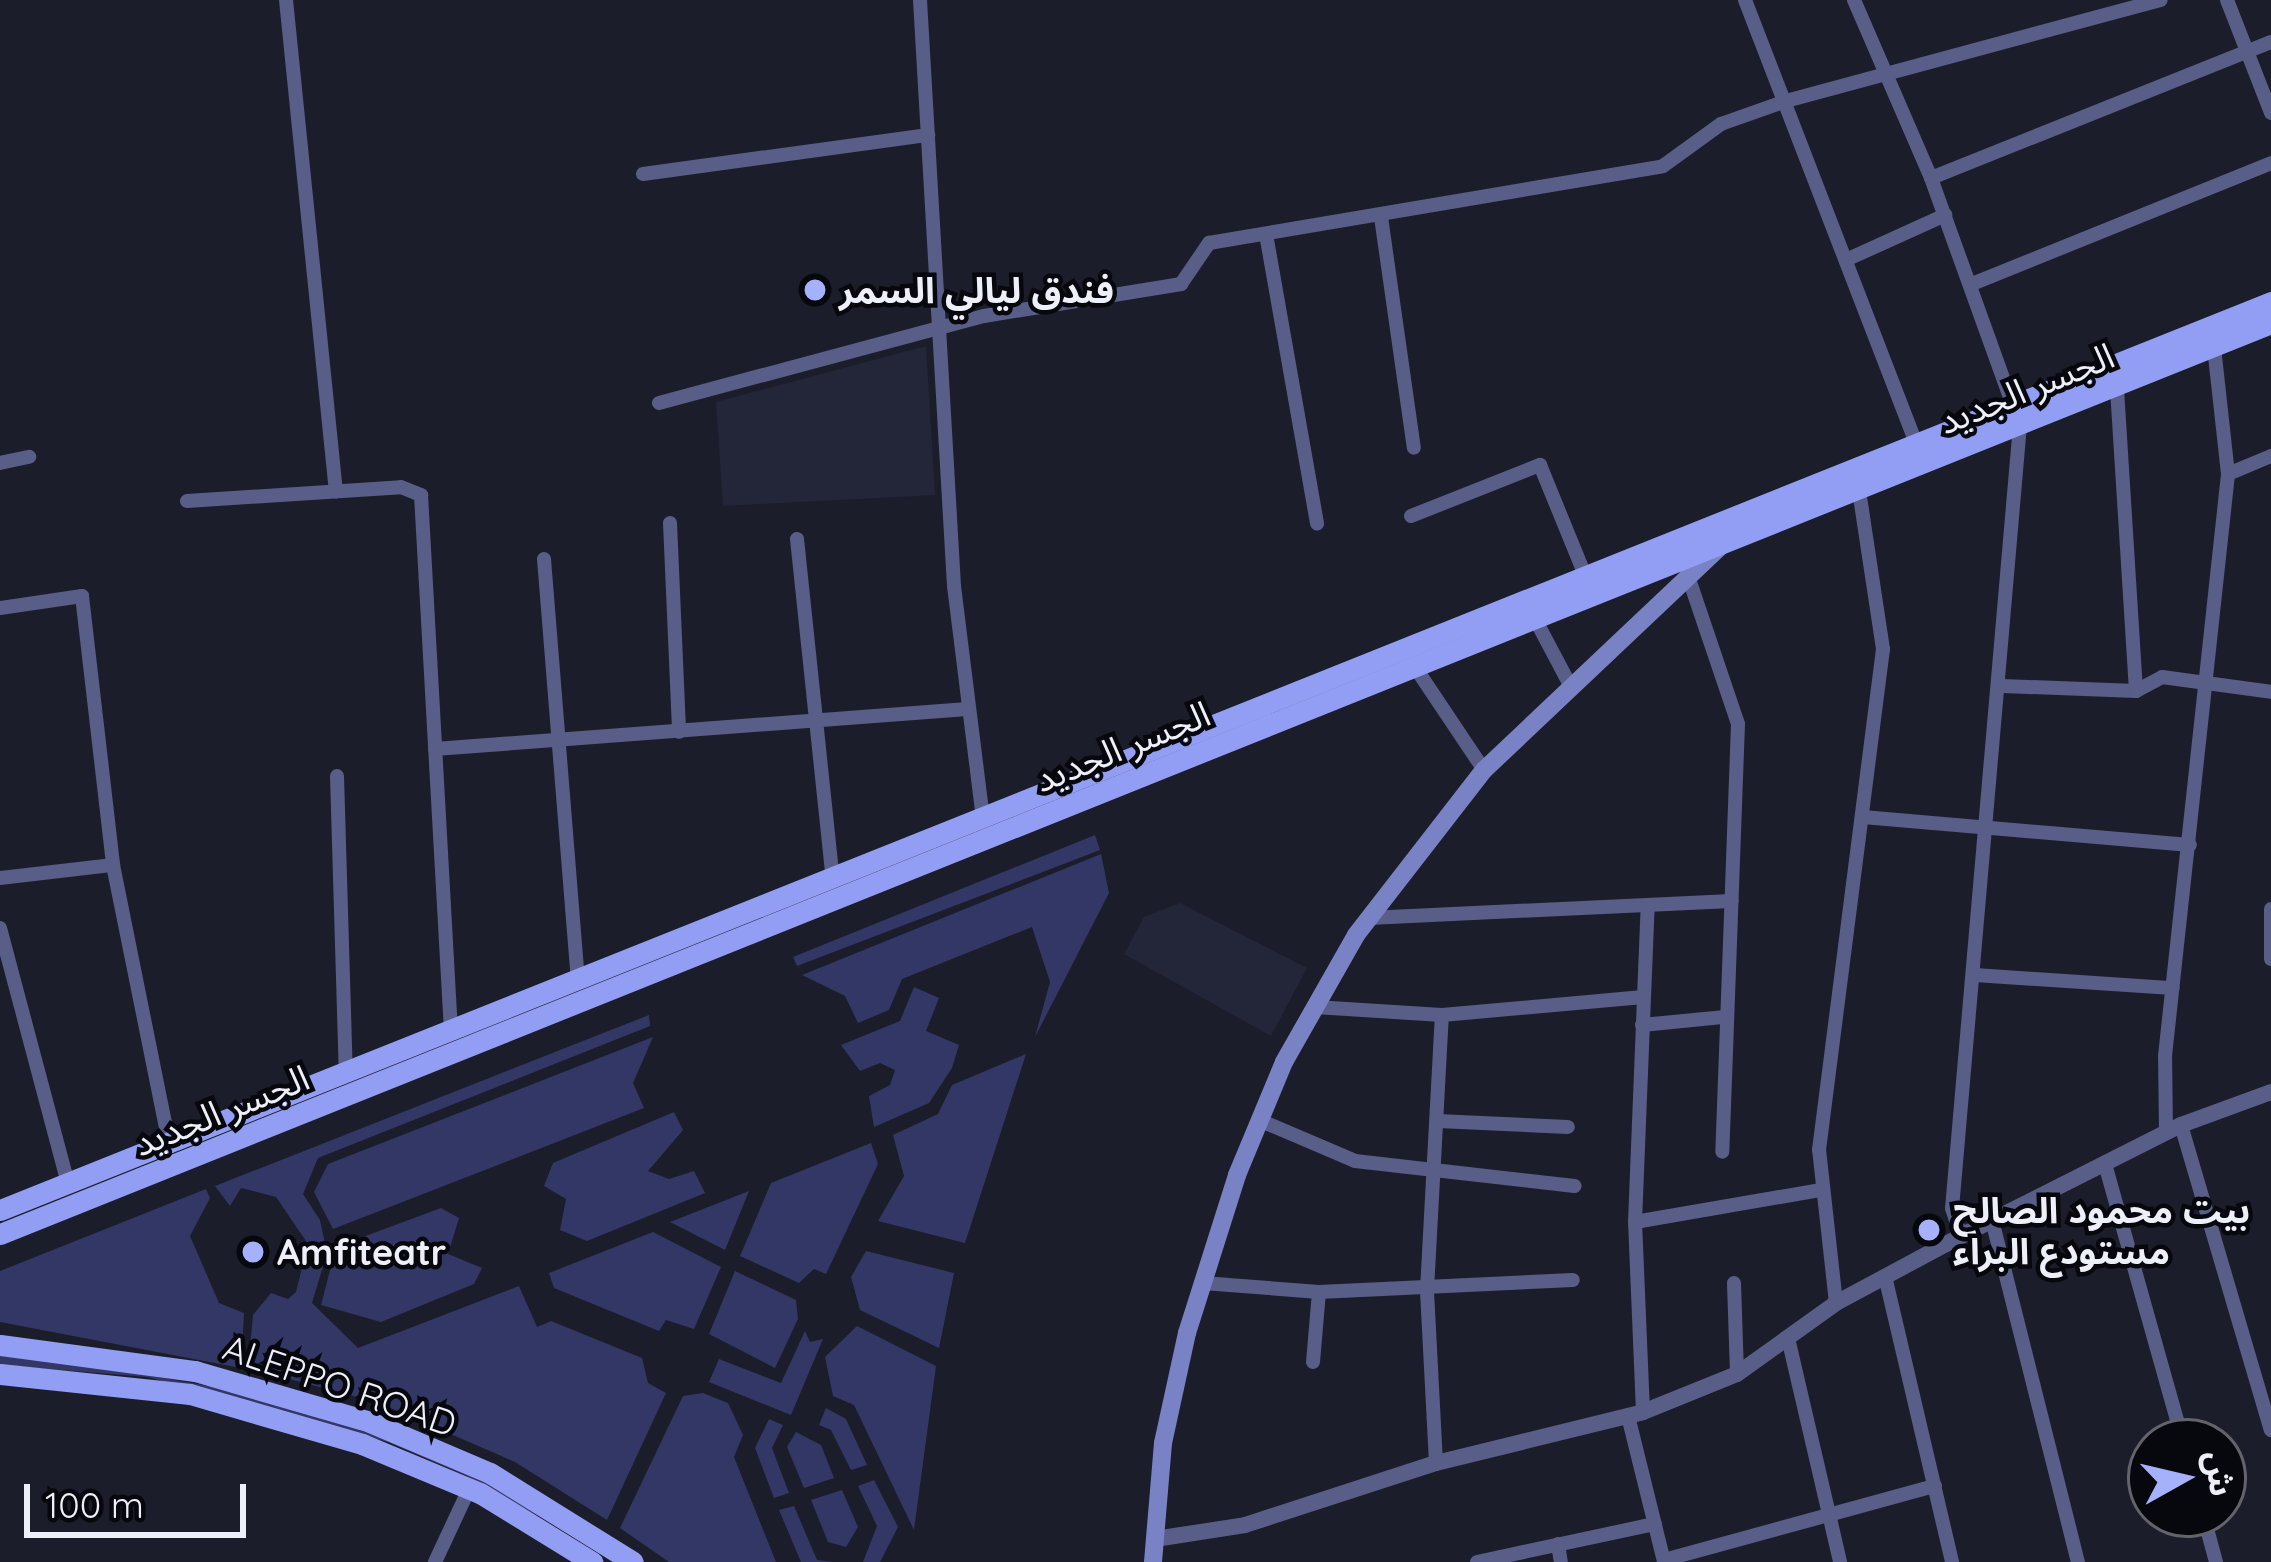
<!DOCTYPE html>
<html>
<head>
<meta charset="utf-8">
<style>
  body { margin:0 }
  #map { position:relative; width:2271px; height:1562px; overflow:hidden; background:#1b1d2a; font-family:Quicksand,"Noto Sans Arabic",sans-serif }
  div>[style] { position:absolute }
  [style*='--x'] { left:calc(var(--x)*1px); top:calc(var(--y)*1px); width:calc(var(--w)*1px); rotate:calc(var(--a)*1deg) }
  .built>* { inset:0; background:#232638 }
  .green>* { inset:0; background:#333765 }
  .minor>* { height:14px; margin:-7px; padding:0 7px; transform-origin:7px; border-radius:7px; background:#585e87 }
  .tertiary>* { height:16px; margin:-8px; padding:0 8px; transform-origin:8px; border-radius:8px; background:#585e87 }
  .secondary>* { height:18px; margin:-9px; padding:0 9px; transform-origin:9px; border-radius:9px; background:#7982c4 }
  .primary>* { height:21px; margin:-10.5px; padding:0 10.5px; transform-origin:10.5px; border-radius:10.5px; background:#929ef3 }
  .dots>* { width:33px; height:33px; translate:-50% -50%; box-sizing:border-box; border:6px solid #07080d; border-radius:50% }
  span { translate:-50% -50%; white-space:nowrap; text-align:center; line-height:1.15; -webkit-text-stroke:9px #07080d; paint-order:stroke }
  .poi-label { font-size:36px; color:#edeff9; font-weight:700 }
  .left { translate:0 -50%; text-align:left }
  .street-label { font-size:36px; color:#edeff9 }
  .north { position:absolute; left:2127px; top:1418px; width:120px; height:120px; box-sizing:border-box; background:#07080d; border:3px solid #63646b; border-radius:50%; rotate:82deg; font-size:33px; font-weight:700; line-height:48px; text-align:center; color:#edeff9 }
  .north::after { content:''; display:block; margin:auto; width:42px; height:54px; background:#a6b1fc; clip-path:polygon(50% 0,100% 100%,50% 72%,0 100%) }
  .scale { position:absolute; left:24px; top:1484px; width:222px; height:54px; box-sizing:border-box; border:6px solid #edeff9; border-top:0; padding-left:15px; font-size:36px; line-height:42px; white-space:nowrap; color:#edeff9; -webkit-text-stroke:9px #07080d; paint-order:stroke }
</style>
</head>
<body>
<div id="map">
  <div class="built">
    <div style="clip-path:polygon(926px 346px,935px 495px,723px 506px,716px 402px)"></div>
    <div style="clip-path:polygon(1180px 903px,1307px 968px,1271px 1036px,1124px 954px,1144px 917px)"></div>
  </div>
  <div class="green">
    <div style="clip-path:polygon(1095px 835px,1100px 850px,797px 966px,793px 957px)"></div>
    <div style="clip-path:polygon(1101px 854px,1109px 893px,1035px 1037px,1050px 982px,1032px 927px,902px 979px,889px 1010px,858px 1023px,845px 996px,802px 975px)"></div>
    <div style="clip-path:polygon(914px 987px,939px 998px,926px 1031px,959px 1045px,952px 1068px,929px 1103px,874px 1127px,869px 1096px,890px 1085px,895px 1070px,880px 1063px,860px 1071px,841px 1045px,900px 1021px)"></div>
    <div style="clip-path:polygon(649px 1015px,650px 1026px,318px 1158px,303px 1194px,320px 1220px,327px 1253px,312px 1303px,358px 1348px,519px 1286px,537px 1327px,551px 1321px,642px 1358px,648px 1383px,666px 1393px,607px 1520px,515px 1462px,379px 1403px,248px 1368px,253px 1315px,271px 1293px,288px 1299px,296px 1292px,308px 1244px,276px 1197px,241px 1188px,230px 1206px,215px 1186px)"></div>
    <div style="clip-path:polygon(653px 1037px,633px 1083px,644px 1108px,333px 1229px,314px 1192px,328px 1164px)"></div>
    <div style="clip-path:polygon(1026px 1054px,965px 1243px,878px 1221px,904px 1176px,893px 1135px,938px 1114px,952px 1085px)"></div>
    <div style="clip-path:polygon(674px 1112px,683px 1130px,648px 1171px,669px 1179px,694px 1171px,705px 1193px,587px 1241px,560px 1230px,566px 1199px,544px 1186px,553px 1163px)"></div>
    <div style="clip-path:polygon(871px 1143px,878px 1164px,826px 1274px,814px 1269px,799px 1283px,740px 1256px,771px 1183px)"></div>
    <div style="clip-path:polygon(206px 1189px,210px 1198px,190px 1236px,219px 1303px,244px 1313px,241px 1368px,0 1322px,0 1271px)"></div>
    <div style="clip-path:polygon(749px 1191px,725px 1250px,670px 1222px)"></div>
    <div style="clip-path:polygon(441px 1208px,459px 1218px,448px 1254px,482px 1268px,474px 1284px,381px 1322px,321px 1305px,336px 1247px)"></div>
    <div style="clip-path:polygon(653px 1232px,721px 1267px,694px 1329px,666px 1320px,659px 1331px,554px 1288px,549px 1273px)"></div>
    <div style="clip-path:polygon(866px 1251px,954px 1273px,939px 1348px,860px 1310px,851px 1277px)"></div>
    <div style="clip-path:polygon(735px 1271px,796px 1300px,798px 1319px,775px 1368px,709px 1334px)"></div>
    <div style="clip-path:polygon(857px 1326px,936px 1366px,914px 1530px,854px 1405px,833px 1396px,825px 1357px)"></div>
    <div style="clip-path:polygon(805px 1331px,810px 1342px,823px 1339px,791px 1415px,709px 1382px,719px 1359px,781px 1383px)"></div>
    <div style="clip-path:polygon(0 1350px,221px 1388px,402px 1442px,470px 1472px,621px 1562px,467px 1476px,388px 1442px,147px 1377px,0 1365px)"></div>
    <div style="clip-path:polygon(703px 1393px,728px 1403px,743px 1435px,734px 1457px,776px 1562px,669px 1562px,620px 1528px,683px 1396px)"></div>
    <div style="clip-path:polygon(826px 1408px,846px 1419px,867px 1465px,851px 1470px,831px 1430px,819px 1425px)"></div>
    <div style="clip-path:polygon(769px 1419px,783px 1425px,772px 1448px,789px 1493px,774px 1498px,755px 1448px)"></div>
    <div style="clip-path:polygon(796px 1432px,821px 1445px,834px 1478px,804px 1488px,787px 1447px)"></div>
    <div style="clip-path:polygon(874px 1480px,898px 1527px,880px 1562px,863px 1562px,877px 1526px,858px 1486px)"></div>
    <div style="clip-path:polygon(842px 1490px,858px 1527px,846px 1547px,828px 1542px,811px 1500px)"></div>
    <div style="clip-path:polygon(794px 1506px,817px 1560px,833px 1562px,801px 1562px,779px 1510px)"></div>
  </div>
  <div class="minor">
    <div style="--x:286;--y:0;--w:494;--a:84.2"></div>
    <div style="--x:920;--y:0;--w:587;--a:86.68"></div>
    <div style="--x:954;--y:586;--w:235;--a:82.9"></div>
    <div style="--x:1745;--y:0;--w:480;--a:68.9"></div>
    <div style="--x:1854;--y:0;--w:194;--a:66.6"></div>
    <div style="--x:1931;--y:178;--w:263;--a:70.2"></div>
    <div style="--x:2020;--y:425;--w:786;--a:94.96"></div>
    <div style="--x:1952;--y:1208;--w:29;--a:72"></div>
    <div style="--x:2227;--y:0;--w:121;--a:68.7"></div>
    <div style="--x:643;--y:174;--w:288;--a:-7.8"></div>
    <div style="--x:1931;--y:178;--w:366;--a:-21.8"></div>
    <div style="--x:1381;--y:217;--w:233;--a:81.9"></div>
    <div style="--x:1266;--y:234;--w:294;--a:80"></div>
    <div style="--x:1848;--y:259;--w:107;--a:-24.4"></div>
    <div style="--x:1972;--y:284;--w:323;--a:-22"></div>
    <div style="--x:659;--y:403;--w:336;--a:-15"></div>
    <div style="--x:984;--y:316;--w:200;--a:-9.2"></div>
    <div style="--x:1181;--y:284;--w:50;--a:-55.7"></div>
    <div style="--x:1209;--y:243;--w:460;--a:-9.6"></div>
    <div style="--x:1663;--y:166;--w:72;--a:-35.9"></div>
    <div style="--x:1721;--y:124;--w:69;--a:-19.5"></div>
    <div style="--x:1786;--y:101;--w:388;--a:-15.1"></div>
    <div style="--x:0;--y:463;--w:30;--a:-12"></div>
    <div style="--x:2228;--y:474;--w:47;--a:-22.7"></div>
    <div style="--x:187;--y:501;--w:214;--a:-3.7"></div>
    <div style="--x:401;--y:487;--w:22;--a:22"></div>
    <div style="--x:421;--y:495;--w:538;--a:86.8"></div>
    <div style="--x:1411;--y:516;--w:139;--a:-21.6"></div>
    <div style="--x:1540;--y:465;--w:122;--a:67.8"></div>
    <div style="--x:670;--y:523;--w:209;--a:87.5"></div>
    <div style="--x:797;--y:539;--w:343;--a:84"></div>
    <div style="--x:544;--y:559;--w:424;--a:85.4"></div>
    <div style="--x:1689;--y:579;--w:153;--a:71.3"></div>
    <div style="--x:1738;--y:724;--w:428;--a:92.1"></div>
    <div style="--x:0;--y:608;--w:83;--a:-8.3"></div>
    <div style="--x:82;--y:596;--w:271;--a:83.4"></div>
    <div style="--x:113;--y:865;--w:284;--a:78.6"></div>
    <div style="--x:1534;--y:617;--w:79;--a:62.1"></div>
    <div style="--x:1413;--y:664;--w:128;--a:56.2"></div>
    <div style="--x:2002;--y:686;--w:134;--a:2.1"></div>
    <div style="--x:2136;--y:691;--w:305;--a:-93.6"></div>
    <div style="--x:2136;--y:691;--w:30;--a:-28"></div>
    <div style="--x:2162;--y:677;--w:110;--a:7.8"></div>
    <div style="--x:435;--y:749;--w:534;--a:-4.3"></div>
    <div style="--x:337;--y:776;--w:298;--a:88.3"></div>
    <div style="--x:1863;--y:817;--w:328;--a:4.9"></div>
    <div style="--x:0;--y:878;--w:114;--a:-6.6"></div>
    <div style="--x:2271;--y:909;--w:50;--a:90"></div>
    <div style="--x:1369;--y:918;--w:363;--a:-2.7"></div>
    <div style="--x:0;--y:928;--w:264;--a:75.1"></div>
    <div style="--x:1975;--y:975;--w:198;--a:3.8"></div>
    <div style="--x:1315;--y:1007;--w:127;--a:3.6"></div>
    <div style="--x:1442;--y:1015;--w:202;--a:-5.1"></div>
    <div style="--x:1642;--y:1025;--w:81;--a:-5.6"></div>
    <div style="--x:1259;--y:1120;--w:104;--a:23.1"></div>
    <div style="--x:1355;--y:1161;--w:221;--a:6.5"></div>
    <div style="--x:1438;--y:1121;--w:130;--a:2.6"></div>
    <div style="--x:2181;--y:1125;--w:318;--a:73.6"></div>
    <div style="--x:2166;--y:1133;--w:77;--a:-90.7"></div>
    <div style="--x:2165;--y:1056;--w:585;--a:-83.82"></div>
    <div style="--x:2228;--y:474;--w:127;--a:-96.3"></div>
    <div style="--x:2105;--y:1164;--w:289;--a:74.3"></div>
    <div style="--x:1992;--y:1220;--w:353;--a:75.9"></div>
    <div style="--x:1635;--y:1222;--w:189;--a:-9.8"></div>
    <div style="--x:1885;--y:1276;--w:294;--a:76.8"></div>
    <div style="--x:1203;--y:1283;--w:116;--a:4.4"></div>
    <div style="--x:1319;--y:1292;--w:254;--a:-2.7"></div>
    <div style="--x:1734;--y:1283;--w:91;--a:88.1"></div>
    <div style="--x:1836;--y:1303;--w:154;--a:-96.3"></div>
    <div style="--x:1819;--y:1150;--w:505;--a:-82.72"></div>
    <div style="--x:1883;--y:649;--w:160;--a:-98.6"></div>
    <div style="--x:1788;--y:1338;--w:230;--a:76.9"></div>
    <div style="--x:1313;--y:1362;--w:70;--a:-85.1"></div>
    <div style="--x:1643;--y:1412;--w:190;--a:-92.4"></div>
    <div style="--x:1635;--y:1222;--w:317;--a:-87.7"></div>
    <div style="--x:1628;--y:1416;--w:150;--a:76.1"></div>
    <div style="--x:1436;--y:1463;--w:173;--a:-93"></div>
    <div style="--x:1427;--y:1290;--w:275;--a:-86.9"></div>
    <div style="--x:2203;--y:1514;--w:50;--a:74.8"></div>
    <div style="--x:1558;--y:1544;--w:18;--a:81"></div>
    <div style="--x:1664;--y:1560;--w:281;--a:-15.3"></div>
    <div style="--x:435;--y:1562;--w:81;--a:-65"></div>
    <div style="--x:1477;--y:1562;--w:182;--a:-12.1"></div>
  </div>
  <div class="tertiary">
    <div style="--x:1155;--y:1539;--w:91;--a:-8.8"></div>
    <div style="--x:1245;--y:1525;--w:201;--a:-18"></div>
    <div style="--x:1436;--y:1463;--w:213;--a:-13.8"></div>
    <div style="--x:1643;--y:1412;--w:101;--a:-22"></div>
    <div style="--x:1737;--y:1374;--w:122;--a:-35.6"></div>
    <div style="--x:1836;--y:1303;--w:142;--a:-28.2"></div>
    <div style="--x:1961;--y:1236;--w:246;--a:-26.8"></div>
    <div style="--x:2181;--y:1125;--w:96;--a:-20.1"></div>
  </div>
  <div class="secondary">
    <div style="--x:1153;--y:1562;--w:119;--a:-85.2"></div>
    <div style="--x:1163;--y:1443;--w:113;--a:-77.7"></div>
    <div style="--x:1187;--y:1333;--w:166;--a:-72.4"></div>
    <div style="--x:1237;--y:1175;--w:122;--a:-67.4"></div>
    <div style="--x:1284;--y:1062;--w:146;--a:-60.4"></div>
    <div style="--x:1356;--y:935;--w:209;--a:-52.2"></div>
    <div style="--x:1484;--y:770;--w:326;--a:-43.4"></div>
  </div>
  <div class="primary">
    <div style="--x:0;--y:1210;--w:2446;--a:-21.79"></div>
    <div style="--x:0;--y:1234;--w:2447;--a:-21.86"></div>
    <div style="--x:0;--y:1345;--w:197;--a:7.6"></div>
    <div style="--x:195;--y:1371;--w:182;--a:16.2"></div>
    <div style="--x:370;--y:1422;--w:130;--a:23"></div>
    <div style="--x:490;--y:1473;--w:168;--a:31.9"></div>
    <div style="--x:0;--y:1374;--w:191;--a:6"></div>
    <div style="--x:190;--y:1394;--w:179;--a:16.2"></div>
    <div style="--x:362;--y:1444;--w:128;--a:22.6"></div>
    <div style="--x:480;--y:1493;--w:132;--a:31.6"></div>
  </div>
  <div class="dots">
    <div style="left:815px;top:290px;background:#a6b1fc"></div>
    <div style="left:1929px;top:1230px;background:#a6b1fc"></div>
    <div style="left:253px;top:1252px;background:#a6b1fc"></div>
  </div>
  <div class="poi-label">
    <span class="left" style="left:839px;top:290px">فندق ليالي السمر</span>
    <span class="left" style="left:1953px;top:1230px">بيت محمود الصالح<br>مستودع البراء</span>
    <span class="left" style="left:277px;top:1252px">Amfiteatr</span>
  </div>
  <div class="street-label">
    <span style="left:2026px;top:388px;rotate:-22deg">الجسر الجديد</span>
    <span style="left:1122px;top:746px;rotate:-22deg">الجسر الجديد</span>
    <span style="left:221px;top:1110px;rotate:-22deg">الجسر الجديد</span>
    <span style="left:340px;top:1385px;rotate:19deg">ALEPPO ROAD</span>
  </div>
  <div class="north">ش</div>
  <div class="scale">100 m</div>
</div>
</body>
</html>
